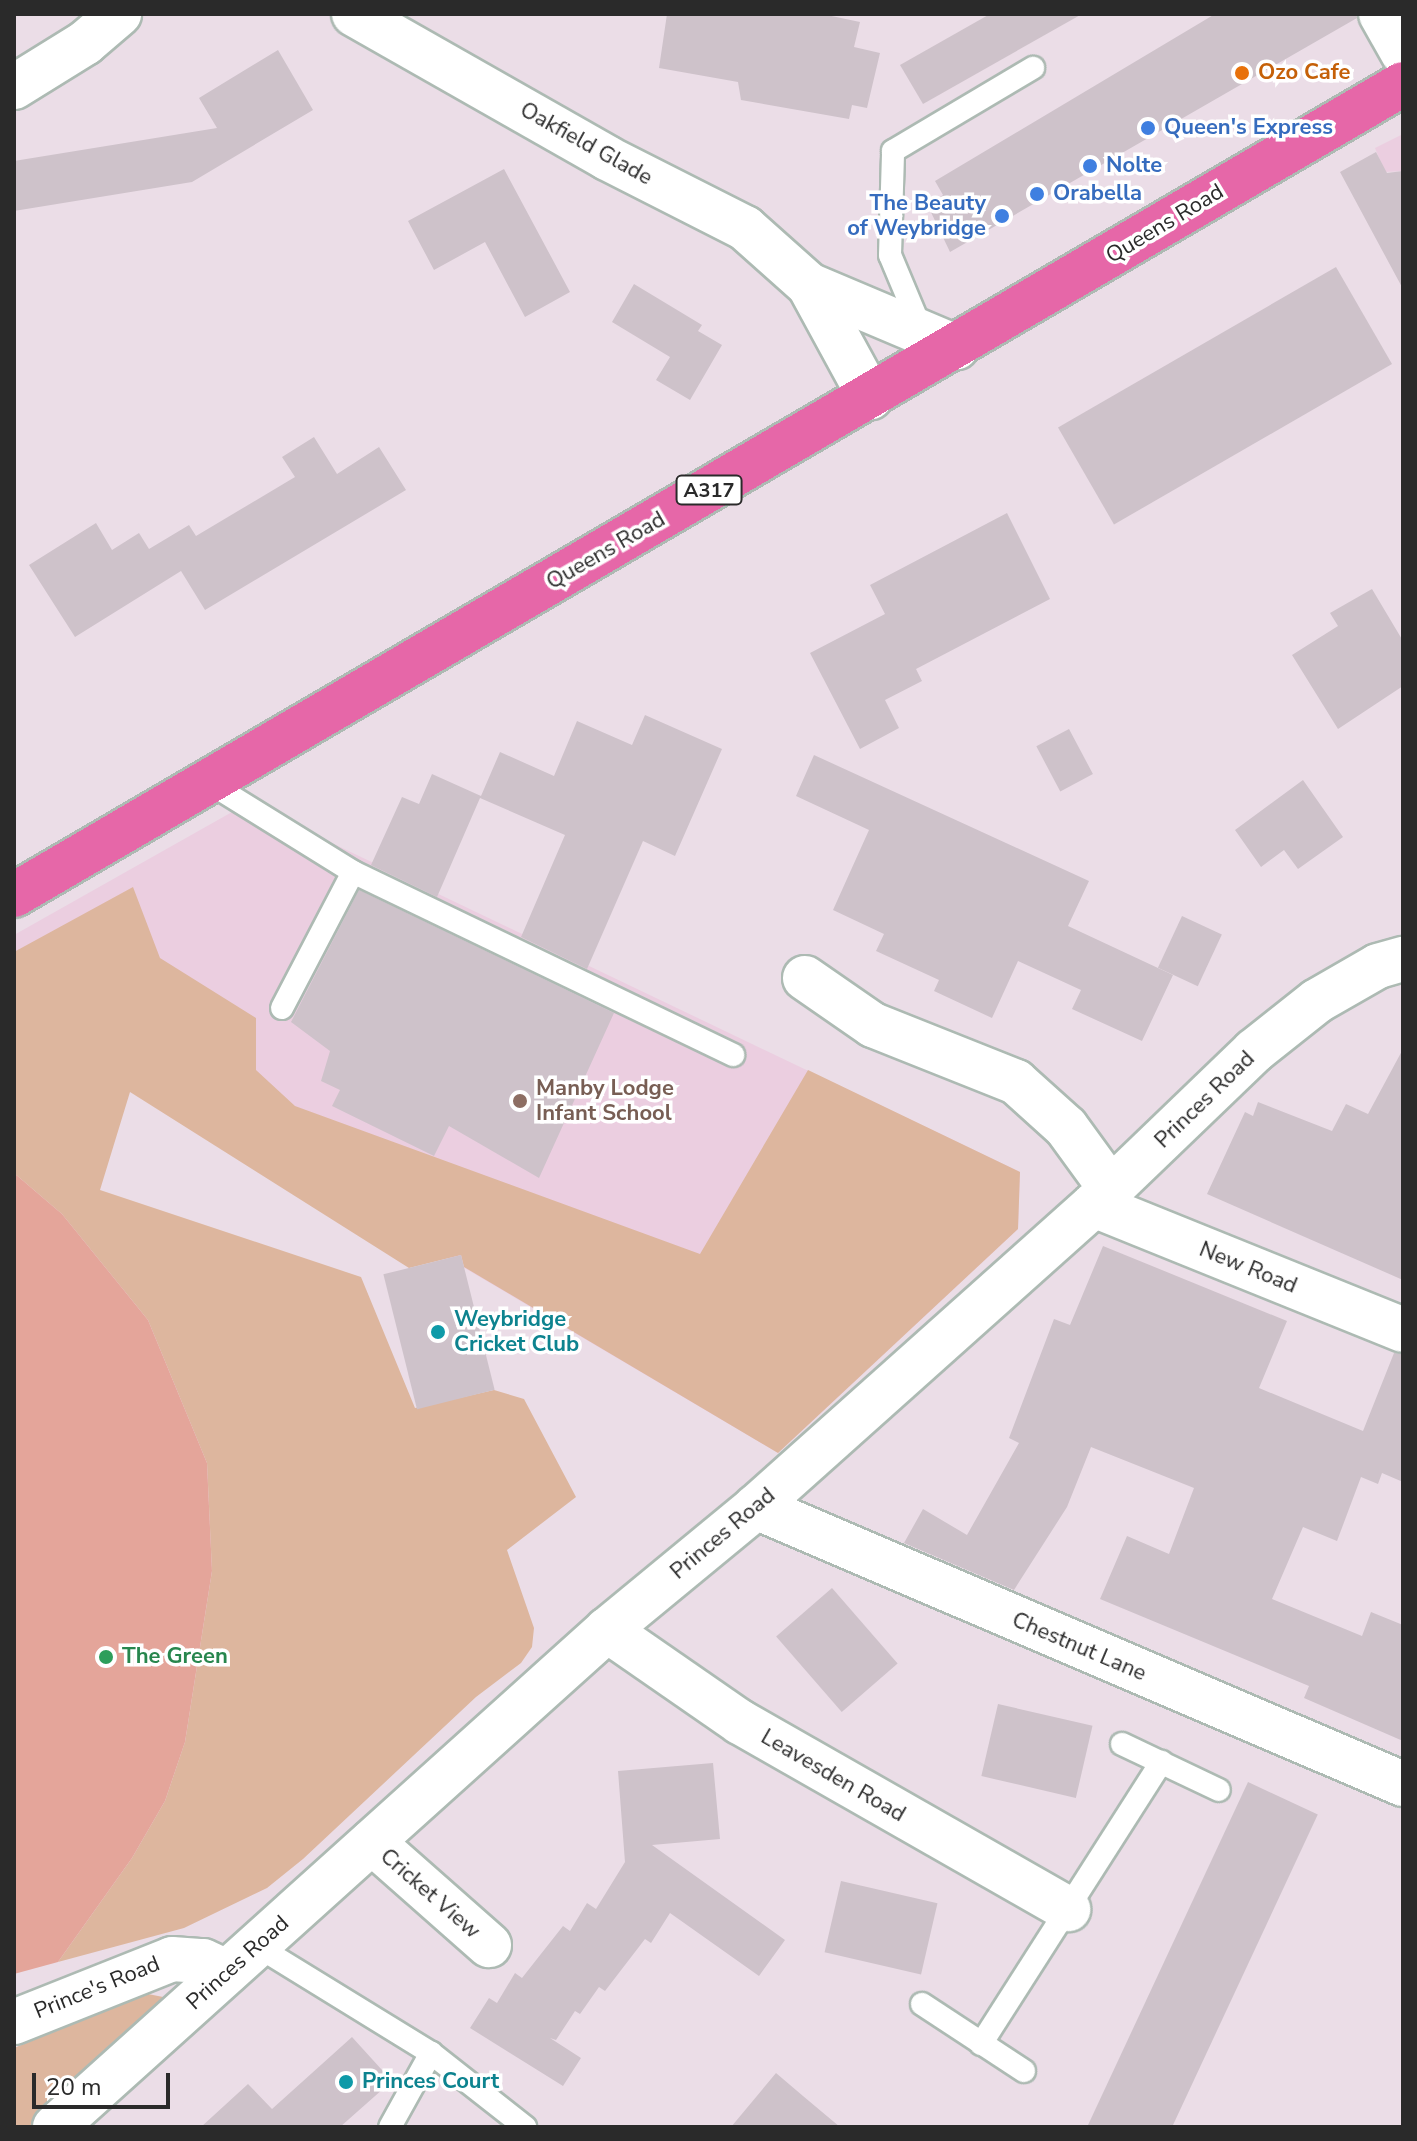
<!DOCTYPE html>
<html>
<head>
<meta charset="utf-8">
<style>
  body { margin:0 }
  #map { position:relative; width:1417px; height:2141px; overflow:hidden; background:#ebdde7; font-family:"Nunito Sans",sans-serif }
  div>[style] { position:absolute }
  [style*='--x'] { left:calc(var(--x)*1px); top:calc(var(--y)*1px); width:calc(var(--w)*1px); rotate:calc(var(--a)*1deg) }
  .education>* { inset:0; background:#ebcee0 }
  .green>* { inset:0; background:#ddb69e }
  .pitch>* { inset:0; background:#e4a59a }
  .building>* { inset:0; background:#cec2ca; transform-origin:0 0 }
  .roads { filter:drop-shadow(2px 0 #adbab3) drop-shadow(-2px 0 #adbab3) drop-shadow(0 2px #adbab3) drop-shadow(0 -2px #adbab3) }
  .lane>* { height:22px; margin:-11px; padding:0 11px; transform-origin:11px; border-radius:11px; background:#fff }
  .street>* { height:44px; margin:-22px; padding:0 22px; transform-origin:22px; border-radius:22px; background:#fff }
  .primary>* { height:44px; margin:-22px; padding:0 22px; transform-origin:22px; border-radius:22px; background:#e667a8 }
  .dots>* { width:22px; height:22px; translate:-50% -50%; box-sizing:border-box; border:4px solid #fff; border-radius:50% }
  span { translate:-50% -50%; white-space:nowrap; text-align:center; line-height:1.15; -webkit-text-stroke:7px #fff; paint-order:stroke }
  .shield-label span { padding:2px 6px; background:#fff; border:2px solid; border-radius:6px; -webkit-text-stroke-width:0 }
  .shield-label { font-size:20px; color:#2a2a2a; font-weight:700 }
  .food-label { font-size:22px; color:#c56008; font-weight:700 }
  .left { translate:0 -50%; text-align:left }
  .shop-label { font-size:22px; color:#366cbe; font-weight:700 }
  .right { translate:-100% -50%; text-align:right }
  .street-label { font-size:22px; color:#2a2a2a }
  .education-label { font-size:22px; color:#785e54; font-weight:700 }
  .culture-label { font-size:22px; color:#0d838f; font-weight:700 }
  .leisure-label { font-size:22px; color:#27864d; font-weight:700 }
  .frame { position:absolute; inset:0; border:16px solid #2a2a2a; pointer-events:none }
  .scale { position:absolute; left:32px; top:2073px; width:138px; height:36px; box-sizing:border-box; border:4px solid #2a2a2a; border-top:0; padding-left:10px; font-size:24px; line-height:28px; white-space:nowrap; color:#2a2a2a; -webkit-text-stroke:6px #fff; paint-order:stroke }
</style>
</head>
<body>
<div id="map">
  <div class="education">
    <div style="clip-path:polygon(1403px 134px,1403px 171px,1385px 172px,1375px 148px)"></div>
    <div style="clip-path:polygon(248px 803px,1020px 1172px,1018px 1229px,778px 1453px,234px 1132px,14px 1011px,14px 935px)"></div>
  </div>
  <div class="green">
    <div style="clip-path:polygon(133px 887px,160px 958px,256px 1018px,256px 1070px,295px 1106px,700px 1254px,808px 1070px,1020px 1172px,1018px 1229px,778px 1453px,464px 1267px,461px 1255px,409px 1268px,130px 1092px,100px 1190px,361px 1277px,415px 1408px,494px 1390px,524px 1399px,576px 1497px,507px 1550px,534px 1628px,532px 1647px,521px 1663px,476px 1697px,303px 1859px,267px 1888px,184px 1928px,58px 1962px,132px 1858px,165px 1801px,185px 1742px,212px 1571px,207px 1463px,148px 1320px,62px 1214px,14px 1173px,14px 952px)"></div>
    <div style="clip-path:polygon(148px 1994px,163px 1997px,168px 2007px,163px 2020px,28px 2127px,14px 2127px,14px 2048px)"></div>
  </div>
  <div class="pitch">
    <div style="clip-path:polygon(14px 1173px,62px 1214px,148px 1320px,207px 1463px,212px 1571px,185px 1742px,165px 1801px,132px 1858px,58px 1962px,14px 1974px)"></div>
  </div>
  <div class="building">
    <div style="clip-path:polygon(667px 14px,822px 14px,860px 22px,854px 47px,880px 53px,867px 108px,852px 105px,849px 119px,741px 100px,738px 82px,659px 68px)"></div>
    <div style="clip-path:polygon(990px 14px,1082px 14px,923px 104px,900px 65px)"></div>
    <div style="clip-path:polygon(1215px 14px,1356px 14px,1357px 18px,950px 252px,928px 206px,943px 195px,935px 181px)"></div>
    <div style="clip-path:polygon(278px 50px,313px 110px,192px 182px,14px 211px,14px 161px,217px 128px,199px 98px)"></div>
    <div style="clip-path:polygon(1376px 152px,1387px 173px,1403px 171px,1403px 289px,1340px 172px)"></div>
    <div style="clip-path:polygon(504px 169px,570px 292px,525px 317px,485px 242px,434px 270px,408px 221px)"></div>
    <div style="left:1336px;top:267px;width:112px;height:321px;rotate:60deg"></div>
    <div style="clip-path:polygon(634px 284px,702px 325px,698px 331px,722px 345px,690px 400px,656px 380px,670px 357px,612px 322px)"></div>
    <div style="clip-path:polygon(314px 437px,337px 474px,379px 447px,406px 490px,205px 610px,181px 571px,75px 637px,29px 565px,96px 523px,112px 550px,139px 533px,149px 549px,189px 525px,196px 536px,295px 477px,282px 457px)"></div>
    <div style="clip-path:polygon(1007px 513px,1050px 599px,916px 669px,922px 681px,885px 700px,899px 728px,860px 749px,810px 653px,885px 614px,870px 585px)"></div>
    <div style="clip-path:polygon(1372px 589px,1403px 641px,1403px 686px,1338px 729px,1292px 655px,1338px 626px,1330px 613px)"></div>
    <div style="clip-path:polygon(645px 715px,722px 749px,675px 856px,643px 841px,587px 969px,521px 937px,565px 835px,480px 798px,437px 897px,371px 865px,402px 797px,419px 804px,432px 774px,481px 796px,500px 752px,554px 776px,577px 721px,632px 745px)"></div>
    <div style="left:1069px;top:729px;width:51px;height:37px;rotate:62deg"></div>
    <div style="clip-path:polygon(814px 755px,1089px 881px,1068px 926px,1173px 975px,1142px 1041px,1072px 1009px,1081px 990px,1018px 961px,992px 1018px,934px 991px,939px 980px,876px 951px,884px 934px,833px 910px,869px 830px,796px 796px)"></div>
    <div style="clip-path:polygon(1303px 780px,1343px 837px,1298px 869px,1284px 850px,1261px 867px,1235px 830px)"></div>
    <div style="clip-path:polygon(359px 890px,614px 1013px,539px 1178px,449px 1126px,434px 1156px,332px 1106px,340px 1090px,321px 1081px,330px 1051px,291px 1022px)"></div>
    <div style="left:1182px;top:916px;width:44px;height:57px;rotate:25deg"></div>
    <div style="clip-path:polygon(1403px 1049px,1403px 1280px,1207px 1194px,1245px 1112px,1253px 1116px,1258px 1102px,1332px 1131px,1346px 1104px,1368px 1114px)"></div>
    <div style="clip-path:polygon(1103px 1246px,1287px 1321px,1259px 1388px,1363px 1431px,1394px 1353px,1403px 1354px,1403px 1482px,1382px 1473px,1378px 1484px,1361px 1477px,1337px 1541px,1303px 1527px,1272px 1599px,1362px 1636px,1371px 1612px,1403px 1625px,1403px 1741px,1304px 1698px,1309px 1686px,1100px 1599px,1127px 1536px,1169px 1554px,1194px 1488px,1091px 1447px,1067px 1507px,1014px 1590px,904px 1543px,923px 1509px,967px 1535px,1019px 1443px,1009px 1438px,1054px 1319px,1070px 1325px)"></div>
    <div style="left:461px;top:1255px;width:139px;height:80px;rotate:76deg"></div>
    <div style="left:832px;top:1588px;width:100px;height:74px;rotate:49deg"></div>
    <div style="left:998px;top:1704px;width:97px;height:74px;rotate:13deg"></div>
    <div style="clip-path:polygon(713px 1763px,720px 1839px,652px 1845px,785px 1940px,759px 1976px,670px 1913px,651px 1943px,645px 1939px,605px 1991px,599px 1987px,580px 2014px,575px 2011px,556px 2040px,550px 2038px,581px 2058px,563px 2086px,470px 2028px,489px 1998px,497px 2003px,515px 1973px,522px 1978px,563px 1926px,570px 1931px,587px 1903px,596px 1909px,625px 1862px,618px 1771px)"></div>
    <div style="left:1248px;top:1782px;width:77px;height:381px;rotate:25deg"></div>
    <div style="left:841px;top:1881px;width:99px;height:73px;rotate:13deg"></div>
    <div style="clip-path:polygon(352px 2037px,392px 2081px,340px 2127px,201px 2127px,248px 2084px,272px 2109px)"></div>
    <div style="clip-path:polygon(776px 2073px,803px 2096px,840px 2127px,731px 2127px)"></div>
  </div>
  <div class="roads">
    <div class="lane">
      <div style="--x:921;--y:329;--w:80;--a:-112.7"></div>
      <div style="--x:890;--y:255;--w:104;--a:-88.3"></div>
      <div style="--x:893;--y:151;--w:163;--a:-30.7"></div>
      <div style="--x:208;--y:782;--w:171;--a:31.8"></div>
      <div style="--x:282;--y:1008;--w:153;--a:-62.4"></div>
      <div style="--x:353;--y:872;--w:422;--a:25.7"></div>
      <div style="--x:1122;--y:1744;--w:107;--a:25.4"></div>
      <div style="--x:257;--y:1946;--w:204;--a:31.6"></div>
      <div style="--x:431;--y:2053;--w:120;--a:38.2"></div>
      <div style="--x:922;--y:2004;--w:122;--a:33.3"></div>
      <div style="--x:981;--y:2044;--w:335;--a:-57.4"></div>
      <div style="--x:390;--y:2127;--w:85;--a:-61"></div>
    </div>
    <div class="street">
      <div style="--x:354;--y:14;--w:291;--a:29.6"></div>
      <div style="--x:607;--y:158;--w:155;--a:26.9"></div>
      <div style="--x:745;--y:228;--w:86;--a:41.7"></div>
      <div style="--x:809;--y:285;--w:128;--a:61.4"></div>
      <div style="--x:1381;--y:14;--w:45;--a:60.6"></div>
      <div style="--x:14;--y:87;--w:84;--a:-31.8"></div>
      <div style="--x:85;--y:43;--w:45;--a:-40.5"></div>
      <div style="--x:809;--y:285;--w:160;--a:22.9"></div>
      <div style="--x:805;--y:978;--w:83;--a:34.7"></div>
      <div style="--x:873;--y:1025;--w:154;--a:21.7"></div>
      <div style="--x:1016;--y:1082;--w:67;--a:42"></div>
      <div style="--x:1066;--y:1127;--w:77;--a:54"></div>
      <div style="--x:1094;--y:1205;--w:333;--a:22"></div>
      <div style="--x:756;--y:1507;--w:704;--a:23.18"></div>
      <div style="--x:607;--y:1630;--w:162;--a:34.7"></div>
      <div style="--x:740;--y:1722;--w:378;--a:29.7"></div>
      <div style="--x:372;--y:1842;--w:156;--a:41.4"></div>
      <div style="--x:14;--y:2022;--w:170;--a:-21.7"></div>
      <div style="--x:172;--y:1959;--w:31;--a:4"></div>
      <div style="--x:203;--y:1961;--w:26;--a:25"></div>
      <div style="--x:55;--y:2127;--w:743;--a:-42"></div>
      <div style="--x:607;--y:1630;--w:193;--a:-39.5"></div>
      <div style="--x:756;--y:1507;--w:453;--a:-41.8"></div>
      <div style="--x:1094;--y:1205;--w:222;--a:-43.9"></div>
      <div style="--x:1254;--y:1051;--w:80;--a:-38.4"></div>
      <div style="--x:1317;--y:1001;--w:70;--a:-29.8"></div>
      <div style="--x:1378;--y:966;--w:26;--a:-16"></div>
    </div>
    <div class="primary">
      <div style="--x:14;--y:895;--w:1608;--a:-30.28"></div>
    </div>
  </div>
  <div class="dots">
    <div style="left:1242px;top:73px;background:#e8710a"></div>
    <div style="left:1148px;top:128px;background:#3f7fe0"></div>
    <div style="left:1090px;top:166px;background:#3f7fe0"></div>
    <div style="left:1037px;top:194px;background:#3f7fe0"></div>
    <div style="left:1002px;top:216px;background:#3f7fe0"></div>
    <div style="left:520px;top:1101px;background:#8d6e63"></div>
    <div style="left:438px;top:1332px;background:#0f9aa8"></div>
    <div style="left:106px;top:1657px;background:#2e9e5b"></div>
    <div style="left:346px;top:2082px;background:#0f9aa8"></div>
  </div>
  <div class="shield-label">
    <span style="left:709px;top:490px">A317</span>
  </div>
  <div class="food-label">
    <span class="left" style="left:1258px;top:73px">Ozo Cafe</span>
  </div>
  <div class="shop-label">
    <span class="left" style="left:1164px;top:128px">Queen's Express</span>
    <span class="left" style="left:1106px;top:166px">Nolte</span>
    <span class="left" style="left:1053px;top:194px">Orabella</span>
    <span class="right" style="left:986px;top:216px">The Beauty<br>of Weybridge</span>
  </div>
  <div class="street-label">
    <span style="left:586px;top:144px;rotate:29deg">Oakfield Glade</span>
    <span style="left:1165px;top:224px;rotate:-31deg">Queens Road</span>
    <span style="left:606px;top:551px;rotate:-30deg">Queens Road</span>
    <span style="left:1205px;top:1100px;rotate:-44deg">Princes Road</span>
    <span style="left:1248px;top:1268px;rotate:22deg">New Road</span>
    <span style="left:723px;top:1534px;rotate:-40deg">Princes Road</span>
    <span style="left:1079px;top:1647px;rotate:23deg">Chestnut Lane</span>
    <span style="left:833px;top:1776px;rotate:30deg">Leavesden Road</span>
    <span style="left:430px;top:1894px;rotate:41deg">Cricket View</span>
    <span style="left:238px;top:1963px;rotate:-42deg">Princes Road</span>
    <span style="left:97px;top:1988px;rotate:-22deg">Prince's Road</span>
  </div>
  <div class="education-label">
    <span class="left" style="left:536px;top:1101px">Manby Lodge<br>Infant School</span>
  </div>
  <div class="culture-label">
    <span class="left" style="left:454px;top:1332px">Weybridge<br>Cricket Club</span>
    <span class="left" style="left:362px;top:2082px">Princes Court</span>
  </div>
  <div class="leisure-label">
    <span class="left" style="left:122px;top:1657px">The Green</span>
  </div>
  <div class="frame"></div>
  <div class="scale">20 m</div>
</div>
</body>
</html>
